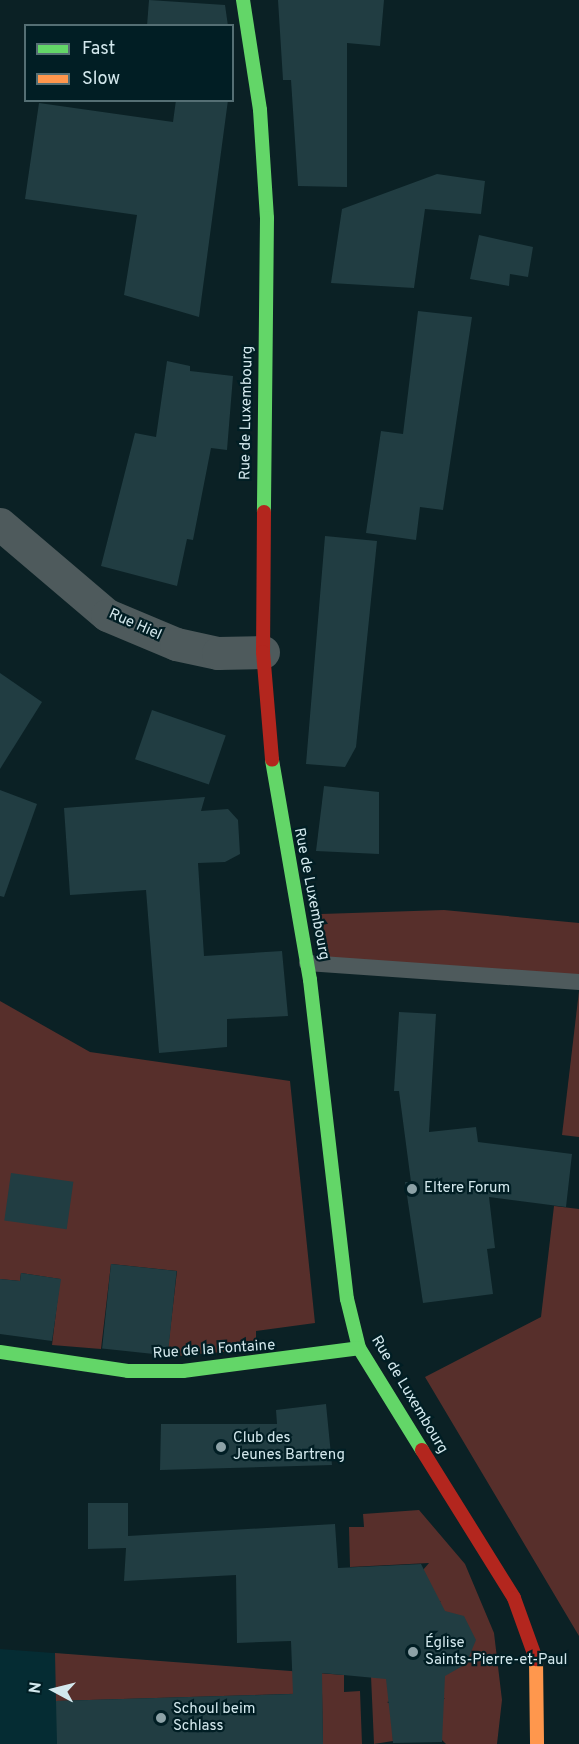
<!DOCTYPE html>
<html>
<head>
<meta charset="utf-8">
<style>
  body { margin:0 }
  #map { position:relative; width:579px; height:1744px; overflow:hidden; background:#0b2125; font-family:Overpass,sans-serif }
  div>[style] { position:absolute }
  [style*='--x'] { left:calc(var(--x)*1px); top:calc(var(--y)*1px); width:calc(var(--w)*1px); rotate:calc(var(--a)*1deg) }
  .built>* { inset:0; background:#052c33 }
  .green>* { inset:0; background:#572f2b }
  .building>* { inset:0; background:#213d42; transform-origin:0 0 }
  .lane>* { height:16px; margin:-8px; padding:0 8px; transform-origin:8px; border-radius:8px; background:#4e5a5c }
  .street>* { height:33px; margin:-16.5px; padding:0 16.5px; transform-origin:16.5px; border-radius:16.5px; background:#4e5a5c }
  .fast>* { height:14px; margin:-7px; padding:0 7px; transform-origin:7px; border-radius:7px; background:#63d668 }
  .slow>* { height:14px; margin:-7px; padding:0 7px; transform-origin:7px; border-radius:7px; background:#ff974d }
  .jam>* { height:14px; margin:-7px; padding:0 7px; transform-origin:7px; border-radius:7px; background:#b3261e }
  .dots>* { width:16px; height:16px; translate:-50% -50%; box-sizing:border-box; border:3px solid #011e24; border-radius:50% }
  span { translate:-50% -50%; white-space:nowrap; text-align:center; line-height:1.15; -webkit-text-stroke:4.5px #011e24; paint-order:stroke }
  .street-label { font-size:15px; color:#d3e8ed }
  .poi-label { font-size:15px; color:#d3e8ed }
  .left { translate:0 -50%; text-align:left }
  .legend { position:absolute; left:24px; top:24px; width:210px; height:78px; box-sizing:border-box; background:#011e24; border:2px solid #556f74; margin:0; padding:8px 10px; list-style:none; font-size:18px; color:#d3e8ed }
  .legend li { display:flex; align-items:center; gap:12px; height:30px }
  .legend b { width:30px; border:2px solid #556f74 }
  .north { position:absolute; left:24px; top:1660px; width:60px; height:60px; -webkit-text-stroke:4px #011e24; paint-order:stroke; rotate:277deg; font-size:16px; font-weight:700; line-height:24px; text-align:center; color:#d3e8ed }
  .north::after { content:''; display:block; margin:auto; width:21px; height:27px; background:#d3e8ed; clip-path:polygon(50% 0,100% 100%,50% 72%,0 100%) }
</style>
</head>
<body>
<div id="map">
  <div class="built">
    <div style="clip-path:polygon(0 1649px,344px 1675px,344px 1692px,322px 1693px,323px 1744px,0 1744px)"></div>
  </div>
  <div class="green">
    <div style="clip-path:polygon(444px 910px,579px 923px,579px 982px,330px 964px,321px 914px)"></div>
    <div style="clip-path:polygon(579px 991px,579px 1137px,562px 1135px)"></div>
    <div style="clip-path:polygon(0 1001px,90px 1052px,290px 1081px,315px 1323px,256px 1331px,256px 1349px,167px 1357px,177px 1271px,111px 1264px,101px 1349px,52px 1345px,60px 1279px,21px 1273px,20px 1281px,0 1279px)"></div>
    <div style="clip-path:polygon(554px 1206px,579px 1209px,579px 1636px,425px 1377px,541px 1317px)"></div>
    <div style="clip-path:polygon(419px 1510px,465px 1564px,494px 1633px,502px 1700px,497px 1744px,446px 1744px,441px 1739px,440px 1702px,445px 1698px,440px 1698px,438px 1666px,472px 1650px,436px 1604px,441px 1601px,434px 1601px,423px 1570px,429px 1563px,350px 1567px,349px 1527px,364px 1527px,363px 1514px)"></div>
    <div style="clip-path:polygon(55px 1653px,344px 1675px,344px 1692px,360px 1691px,362px 1744px,323px 1744px,322px 1693px,56px 1701px)"></div>
    <div style="clip-path:polygon(391px 1668px,392px 1701px,387px 1702px,392px 1705px,393px 1741px,374px 1744px,371px 1676px)"></div>
  </div>
  <div class="building">
    <div style="clip-path:polygon(149px 0,225px 5px,228px 26px,147px 26px)"></div>
    <div style="clip-path:polygon(278px 0,384px 0,380px 46px,347px 43px,347px 187px,298px 186px,291px 80px,283px 80px)"></div>
    <div style="clip-path:polygon(176px 100px,228px 100px,199px 317px,124px 295px,137px 215px,25px 199px,39px 103px,173px 122px)"></div>
    <div style="clip-path:polygon(437px 174px,485px 181px,481px 214px,425px 209px,414px 288px,331px 283px,342px 209px)"></div>
    <div style="clip-path:polygon(479px 235px,533px 247px,528px 277px,510px 274px,509px 286px,470px 279px)"></div>
    <div style="clip-path:polygon(418px 311px,472px 317px,443px 510px,420px 507px,416px 540px,366px 533px,381px 431px,403px 434px)"></div>
    <div style="clip-path:polygon(167px 361px,190px 366px,190px 371px,233px 376px,227px 450px,211px 448px,193px 540px,187px 539px,177px 586px,101px 566px,135px 433px,156px 437px)"></div>
    <div style="clip-path:polygon(325px 536px,377px 541px,356px 747px,345px 767px,306px 764px)"></div>
    <div style="clip-path:polygon(0 673px,42px 702px,0 769px)"></div>
    <div style="left:152px;top:710px;width:78px;height:52px;rotate:19deg"></div>
    <div style="clip-path:polygon(324px 786px,379px 792px,379px 854px,316px 851px)"></div>
    <div style="clip-path:polygon(0 790px,37px 804px,4px 897px,0 896px)"></div>
    <div style="clip-path:polygon(205px 797px,201px 811px,228px 809px,238px 820px,240px 854px,225px 862px,198px 863px,204px 956px,282px 951px,288px 1016px,227px 1019px,227px 1047px,159px 1053px,146px 890px,70px 895px,64px 808px)"></div>
    <div style="clip-path:polygon(399px 1012px,436px 1014px,429px 1132px,476px 1127px,478px 1142px,572px 1154px,566px 1207px,489px 1197px,495px 1248px,487px 1249px,493px 1294px,423px 1303px,405px 1182px,411px 1182px,399px 1091px,394px 1091px)"></div>
    <div style="left:11px;top:1173px;width:63px;height:48px;rotate:8deg"></div>
    <div style="left:111px;top:1264px;width:66px;height:85px;rotate:6deg"></div>
    <div style="clip-path:polygon(21px 1273px,61px 1279px,52px 1341px,0 1334px,0 1279px,20px 1281px)"></div>
    <div style="clip-path:polygon(326px 1404px,332px 1465px,160px 1470px,161px 1424px,277px 1424px,276px 1410px)"></div>
    <div style="clip-path:polygon(88px 1503px,128px 1503px,128px 1536px,335px 1524px,338px 1568px,421px 1564px,445px 1611px,464px 1616px,476px 1640px,466px 1664px,445px 1676px,442px 1742px,393px 1743px,386px 1679px,322px 1673px,323px 1744px,57px 1744px,56px 1701px,293px 1694px,291px 1641px,237px 1643px,236px 1575px,124px 1581px,126px 1548px,88px 1549px)"></div>
  </div>
  <div class="lane">
    <div style="--x:307;--y:963;--w:273;--a:4"></div>
  </div>
  <div class="street">
    <div style="--x:0;--y:524;--w:140;--a:40.4"></div>
    <div style="--x:107;--y:615;--w:75;--a:22.8"></div>
    <div style="--x:176;--y:644;--w:43;--a:12.1"></div>
    <div style="--x:218;--y:653;--w:45;--a:-1.3"></div>
  </div>
  <div class="fast">
    <div style="--x:243;--y:0;--w:111;--a:81.2"></div>
    <div style="--x:260;--y:110;--w:108;--a:86.3"></div>
    <div style="--x:267;--y:218;--w:294;--a:90.6"></div>
    <div style="--x:272;--y:760;--w:223;--a:80.2"></div>
    <div style="--x:310;--y:980;--w:321;--a:83.4"></div>
    <div style="--x:347;--y:1299;--w:50;--a:76.2"></div>
    <div style="--x:359;--y:1348;--w:120;--a:58.3"></div>
    <div style="--x:0;--y:1352;--w:129;--a:8.4"></div>
    <div style="--x:128;--y:1371;--w:55;--a:0"></div>
    <div style="--x:183;--y:1371;--w:177;--a:-7.4"></div>
  </div>
  <div class="slow">
    <div style="--x:536;--y:1659;--w:85;--a:89.3"></div>
  </div>
  <div class="jam">
    <div style="--x:264;--y:512;--w:140;--a:90.4"></div>
    <div style="--x:263;--y:652;--w:108;--a:85.2"></div>
    <div style="--x:422;--y:1450;--w:174;--a:58.1"></div>
    <div style="--x:514;--y:1598;--w:65;--a:70.2"></div>
  </div>
  <div class="dots">
    <div style="left:412px;top:1189px;background:#8da2a7"></div>
    <div style="left:221px;top:1447px;background:#8da2a7"></div>
    <div style="left:413px;top:1652px;background:#8da2a7"></div>
    <div style="left:161px;top:1718px;background:#8da2a7"></div>
  </div>
  <div class="street-label">
    <span style="left:247px;top:413px;rotate:-89deg">Rue de Luxembourg</span>
    <span style="left:135px;top:625px;rotate:24deg">Rue Hiel</span>
    <span style="left:311px;top:894px;rotate:79deg">Rue de Luxembourg</span>
    <span style="left:214px;top:1350px;rotate:-4deg">Rue de la Fontaine</span>
    <span style="left:409px;top:1395px;rotate:59deg">Rue de Luxembourg</span>
  </div>
  <div class="poi-label">
    <span class="left" style="left:424px;top:1189px">Eltere Forum</span>
    <span class="left" style="left:233px;top:1447px">Club des<br>Jeunes Bartreng</span>
    <span class="left" style="left:425px;top:1652px">Église<br>Saints-Pierre-et-Paul</span>
    <span class="left" style="left:173px;top:1718px">Schoul beim<br>Schlass</span>
  </div>
  <ul class="legend">
  <li><b style="height:8px;background:#63d668"></b>Fast</li>
  <li><b style="height:8px;background:#ff974d"></b>Slow</li>
  </ul>
  <div class="north">N</div>
</div>
</body>
</html>
